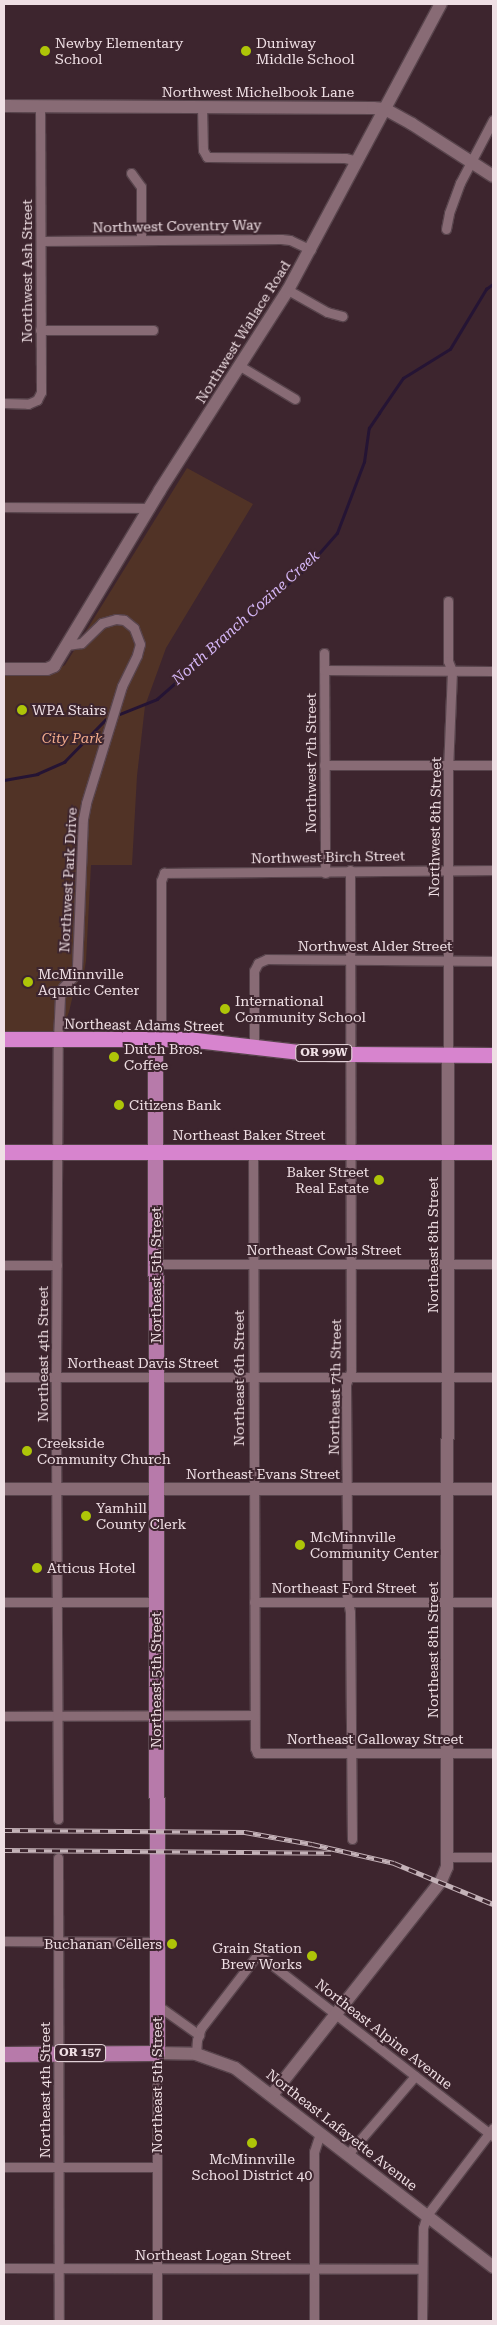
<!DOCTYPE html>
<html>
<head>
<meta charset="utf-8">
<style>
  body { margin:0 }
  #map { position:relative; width:497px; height:2325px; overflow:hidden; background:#3d252e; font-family:"Roboto Serif",serif }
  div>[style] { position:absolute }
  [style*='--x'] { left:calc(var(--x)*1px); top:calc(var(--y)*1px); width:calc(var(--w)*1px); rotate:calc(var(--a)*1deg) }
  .green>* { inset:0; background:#513326 }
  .stream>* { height:2.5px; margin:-1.25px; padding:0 1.25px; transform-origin:1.25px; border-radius:1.25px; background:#251434 }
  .roads { filter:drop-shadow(1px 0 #58444c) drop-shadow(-1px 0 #58444c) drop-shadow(0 1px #58444c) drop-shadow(0 -1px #58444c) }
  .street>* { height:9px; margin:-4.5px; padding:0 4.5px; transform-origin:4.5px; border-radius:4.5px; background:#886b75 }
  .secondary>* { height:12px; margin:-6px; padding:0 6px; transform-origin:6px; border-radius:6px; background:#886b75 }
  .primary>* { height:15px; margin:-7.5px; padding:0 7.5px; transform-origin:7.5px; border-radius:7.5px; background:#b77aaa }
  .highway>* { height:15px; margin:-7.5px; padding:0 7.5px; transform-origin:7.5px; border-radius:7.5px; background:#d784ce }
  .rail>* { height:4.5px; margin-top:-2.25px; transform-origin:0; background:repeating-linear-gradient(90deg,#3d252e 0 8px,#c4b2b8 0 16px); box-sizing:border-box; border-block:1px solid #c4b2b8 }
  .dots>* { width:14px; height:14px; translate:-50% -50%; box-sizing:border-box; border:2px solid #3d252e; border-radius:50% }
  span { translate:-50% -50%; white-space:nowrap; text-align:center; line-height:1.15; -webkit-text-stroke:4px #3d252e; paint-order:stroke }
  .shield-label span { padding:1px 4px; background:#3d252e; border:1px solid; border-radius:4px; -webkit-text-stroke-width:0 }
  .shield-label { font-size:12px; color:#efdfe4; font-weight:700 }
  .poi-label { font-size:14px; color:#efdfe4 }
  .left { translate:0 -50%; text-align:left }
  .right { translate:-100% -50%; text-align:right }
  .street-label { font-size:14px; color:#efdfe4 }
  .park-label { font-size:14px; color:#f3ac8d; font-style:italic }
  .water-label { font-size:15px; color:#d6b7f7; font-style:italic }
  .frame { position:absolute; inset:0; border:5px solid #efdfe4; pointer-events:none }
</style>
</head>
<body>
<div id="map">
  <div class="green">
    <div style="clip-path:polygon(187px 468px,253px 504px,166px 648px,145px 706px,137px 776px,132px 865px,91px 865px,86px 961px,84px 973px,75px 986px,69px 1012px,58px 1039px,4px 1039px,4px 674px,58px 669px,65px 665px)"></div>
  </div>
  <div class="stream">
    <div style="--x:120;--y:714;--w:40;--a:-22"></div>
    <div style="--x:157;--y:699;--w:200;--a:-41.3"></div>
    <div style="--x:307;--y:567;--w:45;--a:-48.6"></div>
    <div style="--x:337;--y:533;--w:76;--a:-69.2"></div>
    <div style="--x:364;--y:462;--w:34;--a:-82"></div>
    <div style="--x:369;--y:428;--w:18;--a:-56"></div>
    <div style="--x:379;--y:413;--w:42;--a:-55.6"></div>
    <div style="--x:403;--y:378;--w:55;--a:-31.7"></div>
    <div style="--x:450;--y:349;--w:70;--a:-59"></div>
    <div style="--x:486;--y:289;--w:9;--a:-36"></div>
    <div style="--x:4;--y:780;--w:34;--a:-10"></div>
    <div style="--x:37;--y:774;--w:30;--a:-24"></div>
    <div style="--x:64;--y:762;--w:59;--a:-45.7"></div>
  </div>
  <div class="roads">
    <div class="street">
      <div style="--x:202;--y:107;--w:43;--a:88.7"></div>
      <div style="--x:203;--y:150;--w:8;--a:60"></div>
      <div style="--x:207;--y:157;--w:138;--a:0.4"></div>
      <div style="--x:345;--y:158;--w:13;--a:13"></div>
      <div style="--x:131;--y:173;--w:17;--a:54"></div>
      <div style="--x:141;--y:187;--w:53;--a:90"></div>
      <div style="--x:446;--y:229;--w:16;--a:-79"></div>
      <div style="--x:449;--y:213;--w:32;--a:-70"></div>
      <div style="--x:460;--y:183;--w:71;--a:-62.4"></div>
      <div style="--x:41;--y:241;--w:240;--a:-0.5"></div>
      <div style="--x:281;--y:239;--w:9;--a:6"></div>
      <div style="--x:290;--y:240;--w:23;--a:25"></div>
      <div style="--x:288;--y:290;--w:45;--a:29.4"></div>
      <div style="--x:327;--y:312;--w:16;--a:15"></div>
      <div style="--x:40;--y:330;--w:113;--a:0"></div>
      <div style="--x:240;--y:366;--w:64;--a:31"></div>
      <div style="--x:4;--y:403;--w:24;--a:2"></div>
      <div style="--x:28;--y:404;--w:10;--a:-24"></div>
      <div style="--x:37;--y:400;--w:9;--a:-63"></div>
      <div style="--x:41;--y:392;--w:286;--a:-90.2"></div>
      <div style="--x:4;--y:507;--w:146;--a:0.4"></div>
      <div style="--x:448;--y:601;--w:60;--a:90"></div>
      <div style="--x:448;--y:661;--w:11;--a:68"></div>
      <div style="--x:452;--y:671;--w:99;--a:92.3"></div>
      <div style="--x:448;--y:770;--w:284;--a:90"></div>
      <div style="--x:324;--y:653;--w:220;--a:89.7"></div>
      <div style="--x:324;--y:670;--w:169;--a:0.3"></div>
      <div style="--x:324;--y:765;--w:169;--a:0"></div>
      <div style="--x:350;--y:870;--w:501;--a:89.89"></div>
      <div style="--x:351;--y:1371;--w:14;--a:111"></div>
      <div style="--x:346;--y:1384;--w:153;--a:89.6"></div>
      <div style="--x:347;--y:1537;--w:58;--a:90"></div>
      <div style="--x:347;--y:1595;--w:17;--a:80"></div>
      <div style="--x:350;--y:1612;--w:227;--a:89.5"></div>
      <div style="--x:155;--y:1039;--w:13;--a:-63"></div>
      <div style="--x:161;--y:1027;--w:146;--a:-90"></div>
      <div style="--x:161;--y:881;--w:9;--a:-69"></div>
      <div style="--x:164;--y:873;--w:329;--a:-0.5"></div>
      <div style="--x:254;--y:1046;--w:75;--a:-90"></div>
      <div style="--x:254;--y:971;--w:9;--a:-63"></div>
      <div style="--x:258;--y:963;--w:10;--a:-24"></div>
      <div style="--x:267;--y:959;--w:226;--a:0.5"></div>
      <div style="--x:253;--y:1152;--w:596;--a:89.81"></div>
      <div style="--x:255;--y:1748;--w:5;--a:68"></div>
      <div style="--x:257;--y:1753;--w:236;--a:0"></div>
      <div style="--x:155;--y:1264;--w:338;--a:0"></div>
      <div style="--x:4;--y:1265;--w:53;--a:0"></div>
      <div style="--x:4;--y:1377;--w:489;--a:0"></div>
      <div style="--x:4;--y:1602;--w:151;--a:0"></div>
      <div style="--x:254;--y:1602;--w:239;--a:0"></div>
      <div style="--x:4;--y:1716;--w:250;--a:-0.2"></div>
      <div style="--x:58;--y:1819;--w:442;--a:-90.3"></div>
      <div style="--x:56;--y:1377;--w:338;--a:-89.7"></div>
      <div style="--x:58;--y:1039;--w:42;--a:-87.3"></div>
      <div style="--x:60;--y:997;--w:10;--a:-73"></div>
      <div style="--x:63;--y:987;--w:14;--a:-45"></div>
      <div style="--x:73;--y:977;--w:11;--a:-68"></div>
      <div style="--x:77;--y:967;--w:148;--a:-87.7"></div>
      <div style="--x:83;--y:819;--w:16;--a:-79"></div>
      <div style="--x:86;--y:803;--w:122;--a:-72.9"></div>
      <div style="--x:122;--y:686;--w:34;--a:-64"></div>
      <div style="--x:137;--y:655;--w:11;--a:-75"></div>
      <div style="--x:140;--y:644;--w:17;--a:-111"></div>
      <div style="--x:134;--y:628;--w:13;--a:-141"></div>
      <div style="--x:124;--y:620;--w:8;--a:-173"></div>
      <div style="--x:116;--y:619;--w:15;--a:164"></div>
      <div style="--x:102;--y:623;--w:29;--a:136"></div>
      <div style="--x:81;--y:643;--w:14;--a:172"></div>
      <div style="--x:448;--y:1857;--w:45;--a:0"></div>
      <div style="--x:58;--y:1858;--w:463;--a:89.9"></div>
      <div style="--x:4;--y:1941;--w:153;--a:0.4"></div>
      <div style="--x:157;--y:2005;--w:52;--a:35.5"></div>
      <div style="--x:196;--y:2054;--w:14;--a:-86"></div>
      <div style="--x:197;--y:2040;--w:13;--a:-72"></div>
      <div style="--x:201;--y:2028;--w:93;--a:-52.4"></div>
      <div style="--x:258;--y:1954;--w:297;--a:37.8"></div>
      <div style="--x:348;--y:2154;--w:103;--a:-49.3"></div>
      <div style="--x:4;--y:2167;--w:153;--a:0"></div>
      <div style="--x:4;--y:2268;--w:418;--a:0.1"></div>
      <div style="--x:157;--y:2321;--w:268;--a:-90"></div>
      <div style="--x:314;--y:2321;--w:169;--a:-90"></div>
      <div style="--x:314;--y:2152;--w:19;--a:-72"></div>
      <div style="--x:422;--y:2321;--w:93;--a:-89.4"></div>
      <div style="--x:423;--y:2228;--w:14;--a:-73"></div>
      <div style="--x:427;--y:2215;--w:109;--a:-52.8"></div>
    </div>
    <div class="secondary">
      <div style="--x:4;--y:106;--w:369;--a:0.3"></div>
      <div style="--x:373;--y:108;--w:12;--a:5"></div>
      <div style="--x:385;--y:109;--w:31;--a:29"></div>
      <div style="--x:412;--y:124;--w:96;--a:32.7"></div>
      <div style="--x:4;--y:669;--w:43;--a:0"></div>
      <div style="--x:47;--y:669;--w:8;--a:-23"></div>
      <div style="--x:54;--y:666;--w:205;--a:-58.9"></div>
      <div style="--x:160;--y:490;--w:237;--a:-57.4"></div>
      <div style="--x:288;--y:290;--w:324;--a:-61.9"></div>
      <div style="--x:4;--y:1489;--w:489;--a:0"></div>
      <div style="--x:157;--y:2053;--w:39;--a:1"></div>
      <div style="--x:196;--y:2054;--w:41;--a:19.7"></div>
      <div style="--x:235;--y:2068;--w:326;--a:37.6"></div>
      <div style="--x:272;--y:2095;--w:273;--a:-51.7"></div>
      <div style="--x:441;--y:1881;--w:15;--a:-67"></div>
      <div style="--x:447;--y:1867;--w:813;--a:-89.93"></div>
    </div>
    <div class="primary">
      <div style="--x:4;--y:2054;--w:153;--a:-0.4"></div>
      <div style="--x:157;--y:2053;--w:1014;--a:-90.11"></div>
    </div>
    <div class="highway">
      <div style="--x:4;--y:1039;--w:183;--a:0"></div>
      <div style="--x:187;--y:1039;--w:114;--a:6.6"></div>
      <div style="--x:300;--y:1052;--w:50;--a:2.3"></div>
      <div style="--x:350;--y:1054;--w:143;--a:0.4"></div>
      <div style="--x:4;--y:1152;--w:489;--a:0"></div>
    </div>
  </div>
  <div class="rail">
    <div style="--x:4;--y:1830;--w:241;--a:0.5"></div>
    <div style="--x:245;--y:1832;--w:68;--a:10.2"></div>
    <div style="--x:312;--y:1844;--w:84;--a:13"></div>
    <div style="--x:394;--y:1863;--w:107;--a:22.5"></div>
    <div style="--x:4;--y:1850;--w:327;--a:0.5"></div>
  </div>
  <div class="dots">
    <div style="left:45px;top:51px;background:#aec508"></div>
    <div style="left:246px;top:51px;background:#aec508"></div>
    <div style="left:22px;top:710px;background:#aec508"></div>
    <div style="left:28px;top:982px;background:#aec508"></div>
    <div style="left:225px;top:1009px;background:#aec508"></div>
    <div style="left:114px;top:1057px;background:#aec508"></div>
    <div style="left:119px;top:1105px;background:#aec508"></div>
    <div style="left:379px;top:1180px;background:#aec508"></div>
    <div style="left:27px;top:1451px;background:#aec508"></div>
    <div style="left:86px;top:1516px;background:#aec508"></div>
    <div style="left:300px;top:1545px;background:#aec508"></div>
    <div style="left:37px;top:1568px;background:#aec508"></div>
    <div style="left:172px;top:1944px;background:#aec508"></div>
    <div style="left:312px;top:1956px;background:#aec508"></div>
    <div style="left:252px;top:2143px;background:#aec508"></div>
  </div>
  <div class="shield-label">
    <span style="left:324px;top:1053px">OR 99W</span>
    <span style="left:80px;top:2053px">OR 157</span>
  </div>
  <div class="poi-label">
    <span class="left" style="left:55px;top:51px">Newby Elementary<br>School</span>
    <span class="left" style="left:256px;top:51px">Duniway<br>Middle School</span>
    <span class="left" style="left:32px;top:710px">WPA Stairs</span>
    <span class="left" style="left:38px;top:982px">McMinnville<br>Aquatic Center</span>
    <span class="left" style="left:235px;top:1009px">International<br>Community School</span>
    <span class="left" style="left:124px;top:1057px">Dutch Bros.<br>Coffee</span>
    <span class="left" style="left:129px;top:1105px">Citizens Bank</span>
    <span class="right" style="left:369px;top:1180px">Baker Street<br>Real Estate</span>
    <span class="left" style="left:37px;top:1451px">Creekside<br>Community Church</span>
    <span class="left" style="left:96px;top:1516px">Yamhill<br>County Clerk</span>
    <span class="left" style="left:310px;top:1545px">McMinnville<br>Community Center</span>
    <span class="left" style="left:47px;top:1568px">Atticus Hotel</span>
    <span class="right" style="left:162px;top:1944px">Buchanan Cellers</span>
    <span class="right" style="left:302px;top:1956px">Grain Station<br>Brew Works</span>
    <span style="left:252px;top:2167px">McMinnville<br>School District 40</span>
  </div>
  <div class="street-label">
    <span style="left:258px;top:92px">Northwest Michelbook Lane</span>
    <span style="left:177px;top:226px;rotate:-1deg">Northwest Coventry Way</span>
    <span style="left:27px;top:271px;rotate:-90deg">Northwest Ash Street</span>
    <span style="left:243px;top:332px;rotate:-58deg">Northwest Wallace Road</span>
    <span style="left:311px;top:763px;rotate:-90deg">Northwest 7th Street</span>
    <span style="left:435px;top:827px;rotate:-89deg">Northwest 8th Street</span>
    <span style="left:328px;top:857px;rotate:-1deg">Northwest Birch Street</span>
    <span style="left:68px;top:880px;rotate:-87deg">Northwest Park Drive</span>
    <span style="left:375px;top:946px">Northwest Alder Street</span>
    <span style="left:144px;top:1025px;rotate:1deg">Northeast Adams Street</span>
    <span style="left:249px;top:1135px">Northeast Baker Street</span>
    <span style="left:433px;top:1245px;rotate:-90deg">Northeast 8th Street</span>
    <span style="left:324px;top:1250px">Northeast Cowls Street</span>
    <span style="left:156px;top:1275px;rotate:-90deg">Northeast 5th Street</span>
    <span style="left:43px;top:1354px;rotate:-90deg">Northeast 4th Street</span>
    <span style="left:143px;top:1363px">Northeast Davis Street</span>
    <span style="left:239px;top:1378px;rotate:-90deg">Northeast 6th Street</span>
    <span style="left:335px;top:1387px;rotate:-89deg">Northeast 7th Street</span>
    <span style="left:263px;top:1474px">Northeast Evans Street</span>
    <span style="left:344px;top:1588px">Northeast Ford Street</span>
    <span style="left:433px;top:1650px;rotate:-90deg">Northeast 8th Street</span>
    <span style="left:156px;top:1680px;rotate:-90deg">Northeast 5th Street</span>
    <span style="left:375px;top:1739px">Northeast Galloway Street</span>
    <span style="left:384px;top:2034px;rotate:38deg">Northeast Alpine Avenue</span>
    <span style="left:157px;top:2085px;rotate:-90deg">Northeast 5th Street</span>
    <span style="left:45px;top:2090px;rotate:-90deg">Northeast 4th Street</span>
    <span style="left:342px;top:2130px;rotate:38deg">Northeast Lafayette Avenue</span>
    <span style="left:213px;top:2255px">Northeast Logan Street</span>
  </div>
  <div class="park-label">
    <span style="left:72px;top:738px">City Park</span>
  </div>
  <div class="water-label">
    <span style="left:246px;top:618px;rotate:-42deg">North Branch Cozine Creek</span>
  </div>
  <div class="frame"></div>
</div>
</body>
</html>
